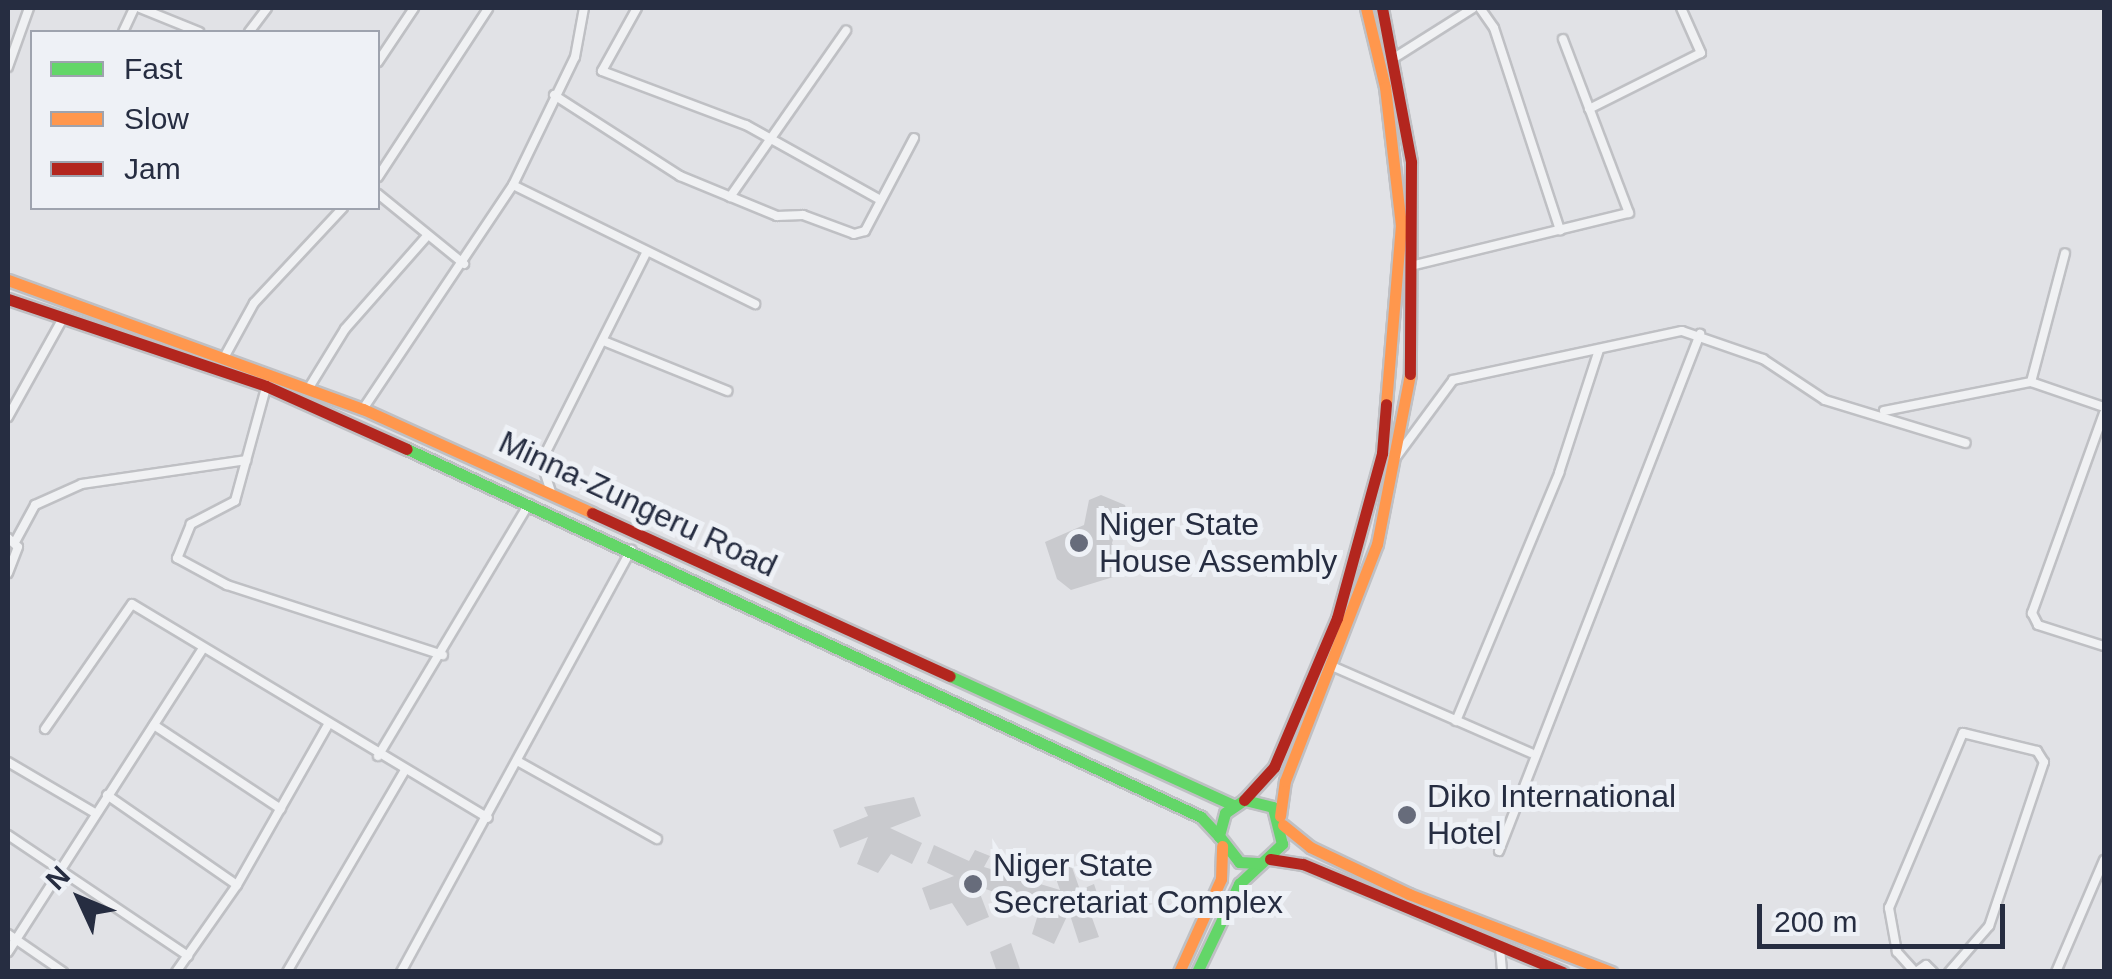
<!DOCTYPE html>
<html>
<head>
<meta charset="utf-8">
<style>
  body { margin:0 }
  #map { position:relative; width:2112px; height:979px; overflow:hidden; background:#e1e2e6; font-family:Helvetica,sans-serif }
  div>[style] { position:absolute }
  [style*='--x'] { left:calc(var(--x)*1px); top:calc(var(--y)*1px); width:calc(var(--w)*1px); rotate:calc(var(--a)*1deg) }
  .building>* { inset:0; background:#c9cace }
  .roads { filter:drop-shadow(2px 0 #bfc0c4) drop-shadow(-2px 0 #bfc0c4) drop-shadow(0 2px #bfc0c4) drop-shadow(0 -2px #bfc0c4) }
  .street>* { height:8px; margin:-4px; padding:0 4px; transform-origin:4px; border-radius:4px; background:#f0f1f3 }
  .fast>* { height:11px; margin:-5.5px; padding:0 5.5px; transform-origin:5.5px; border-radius:5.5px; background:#63d668 }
  .slow>* { height:11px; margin:-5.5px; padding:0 5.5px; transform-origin:5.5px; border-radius:5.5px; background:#ff974d }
  .jam>* { height:11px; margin:-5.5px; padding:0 5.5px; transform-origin:5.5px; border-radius:5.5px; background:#b3261e }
  .dots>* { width:28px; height:28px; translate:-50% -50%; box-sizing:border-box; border:5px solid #eef1f6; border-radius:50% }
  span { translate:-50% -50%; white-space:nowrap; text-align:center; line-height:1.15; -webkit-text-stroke:10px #eef1f6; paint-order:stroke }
  .street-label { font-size:32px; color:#262d41 }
  .poi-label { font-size:32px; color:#262d41 }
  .left { translate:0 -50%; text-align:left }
  .frame { position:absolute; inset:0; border:10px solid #262d41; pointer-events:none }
  .legend { position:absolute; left:30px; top:30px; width:350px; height:180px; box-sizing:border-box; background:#eef1f6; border:2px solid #9ea3ae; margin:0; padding:12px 18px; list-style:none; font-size:30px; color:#262d41 }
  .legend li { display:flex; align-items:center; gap:20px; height:50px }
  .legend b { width:50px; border:2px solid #9ea3ae }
  .north { position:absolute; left:30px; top:849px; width:100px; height:100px; -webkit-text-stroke:8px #eef1f6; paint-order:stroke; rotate:314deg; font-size:28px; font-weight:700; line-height:40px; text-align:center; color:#262d41 }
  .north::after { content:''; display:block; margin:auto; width:35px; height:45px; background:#262d41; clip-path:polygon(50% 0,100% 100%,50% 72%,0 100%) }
  .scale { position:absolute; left:1757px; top:904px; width:248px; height:45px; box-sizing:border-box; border:5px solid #262d41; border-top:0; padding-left:12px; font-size:30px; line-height:35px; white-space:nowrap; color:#262d41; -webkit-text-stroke:8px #eef1f6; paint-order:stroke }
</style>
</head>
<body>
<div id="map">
  <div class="building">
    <div style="clip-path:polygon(1101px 495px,1125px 505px,1129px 520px,1118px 524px,1112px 543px,1123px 574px,1071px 590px,1057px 579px,1045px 542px,1084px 525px,1089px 500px)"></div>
    <div style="clip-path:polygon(914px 797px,921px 816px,890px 828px,922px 843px,912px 864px,891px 854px,878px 873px,857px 864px,868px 837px,840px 848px,833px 830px,868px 816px,864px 807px)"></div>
    <div style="clip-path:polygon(934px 845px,969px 861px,975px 850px,990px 856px,984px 867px,1060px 890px,1050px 862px,1068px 856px,1080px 890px,1094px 884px,1100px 902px,1087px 904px,1099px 937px,1079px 943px,1069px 912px,1054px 944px,1032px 934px,1040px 908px,977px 886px,989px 917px,967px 926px,952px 903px,930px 910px,922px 888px,954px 876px,927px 863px)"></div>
    <div style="clip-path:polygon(1011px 943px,1021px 972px,997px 972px,990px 952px)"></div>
  </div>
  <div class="roads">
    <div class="street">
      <div style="--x:140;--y:8;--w:64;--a:22.1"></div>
      <div style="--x:637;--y:8;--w:72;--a:119.1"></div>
      <div style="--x:602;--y:71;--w:154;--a:20.6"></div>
      <div style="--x:746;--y:125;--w:154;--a:29.1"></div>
      <div style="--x:1480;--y:8;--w:24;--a:55"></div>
      <div style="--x:1494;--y:28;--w:213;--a:71.9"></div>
      <div style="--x:123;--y:32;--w:26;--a:-65"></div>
      <div style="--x:249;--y:32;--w:30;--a:-53"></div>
      <div style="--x:1394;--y:58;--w:93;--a:-32.3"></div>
      <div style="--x:378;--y:62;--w:65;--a:-56.3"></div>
      <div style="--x:8;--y:67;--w:63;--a:-70.4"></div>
      <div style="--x:554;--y:95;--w:150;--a:32.7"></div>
      <div style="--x:680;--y:176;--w:105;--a:22.4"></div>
      <div style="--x:777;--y:216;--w:26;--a:-2"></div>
      <div style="--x:803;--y:215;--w:54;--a:20.4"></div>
      <div style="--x:854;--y:234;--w:11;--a:-15"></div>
      <div style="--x:865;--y:231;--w:105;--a:-62.2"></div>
      <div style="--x:1589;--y:109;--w:125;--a:-26.6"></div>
      <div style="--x:1701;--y:53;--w:49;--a:-114"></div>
      <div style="--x:378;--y:177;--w:201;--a:-56.8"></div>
      <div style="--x:513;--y:185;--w:270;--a:26.2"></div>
      <div style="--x:378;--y:194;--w:111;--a:39.1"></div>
      <div style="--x:730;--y:197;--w:203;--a:-55.1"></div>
      <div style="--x:1415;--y:265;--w:220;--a:-13.7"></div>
      <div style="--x:1629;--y:213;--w:186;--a:-110.8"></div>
      <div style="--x:606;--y:342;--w:131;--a:22"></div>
      <div style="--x:226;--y:354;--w:58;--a:-61.2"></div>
      <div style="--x:254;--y:303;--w:130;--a:-46.9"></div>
      <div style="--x:2031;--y:382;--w:133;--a:-75.2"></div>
      <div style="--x:267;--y:384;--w:121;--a:105.3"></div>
      <div style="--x:235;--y:501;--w:50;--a:152.4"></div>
      <div style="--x:191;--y:524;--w:37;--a:112"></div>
      <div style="--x:177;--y:558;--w:57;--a:28.4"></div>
      <div style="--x:227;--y:585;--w:227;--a:18"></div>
      <div style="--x:310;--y:386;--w:67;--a:-58.4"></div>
      <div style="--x:345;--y:329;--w:125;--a:-48.6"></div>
      <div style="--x:363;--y:409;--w:270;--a:-56.2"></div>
      <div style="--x:513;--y:185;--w:142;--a:-64.2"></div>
      <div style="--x:575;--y:57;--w:50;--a:-79.6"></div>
      <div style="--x:1884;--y:411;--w:150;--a:-11.2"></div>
      <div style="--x:2031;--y:382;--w:77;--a:18.9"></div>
      <div style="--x:2104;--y:413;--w:213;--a:109.8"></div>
      <div style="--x:2032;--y:613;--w:13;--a:63"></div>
      <div style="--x:2038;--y:625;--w:69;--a:17.7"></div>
      <div style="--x:8;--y:417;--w:113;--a:-60.9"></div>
      <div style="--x:1397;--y:456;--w:94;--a:-53.6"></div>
      <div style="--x:1453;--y:380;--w:234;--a:-12.1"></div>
      <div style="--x:1682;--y:331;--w:86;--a:19.1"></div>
      <div style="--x:1763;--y:359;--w:74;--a:33.5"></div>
      <div style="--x:1825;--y:400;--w:147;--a:17"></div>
      <div style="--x:551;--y:492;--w:32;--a:-108"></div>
      <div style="--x:541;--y:462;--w:232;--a:-63.3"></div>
      <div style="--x:8;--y:538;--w:13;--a:42"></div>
      <div style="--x:18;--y:547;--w:28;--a:111"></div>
      <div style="--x:15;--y:542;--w:42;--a:-61.6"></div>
      <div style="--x:35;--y:505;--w:51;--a:-24.1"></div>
      <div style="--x:82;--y:484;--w:166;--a:-8.3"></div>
      <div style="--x:1334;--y:667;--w:215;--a:23.6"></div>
      <div style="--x:1456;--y:721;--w:269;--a:-67.4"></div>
      <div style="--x:1559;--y:473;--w:129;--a:-72"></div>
      <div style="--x:154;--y:725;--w:152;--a:33.5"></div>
      <div style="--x:45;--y:729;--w:152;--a:-55.2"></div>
      <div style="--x:132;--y:604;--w:415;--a:31"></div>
      <div style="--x:378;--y:756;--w:294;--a:-59.1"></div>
      <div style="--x:8;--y:762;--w:101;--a:30.4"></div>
      <div style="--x:519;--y:762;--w:158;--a:29.2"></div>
      <div style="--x:107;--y:795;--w:158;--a:34.7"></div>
      <div style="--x:8;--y:835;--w:217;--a:33.9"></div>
      <div style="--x:1499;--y:851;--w:555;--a:-68.75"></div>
      <div style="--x:8;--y:934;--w:67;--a:34.6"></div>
      <div style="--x:1500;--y:948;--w:24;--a:85"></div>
      <div style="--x:8;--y:952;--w:361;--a:-57.3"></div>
      <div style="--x:176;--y:972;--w:106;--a:-55"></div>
      <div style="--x:237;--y:885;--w:184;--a:-60.4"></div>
      <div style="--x:287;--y:972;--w:232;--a:-59.7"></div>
      <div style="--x:401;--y:972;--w:481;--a:-61.4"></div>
      <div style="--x:1915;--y:972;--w:27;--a:-132"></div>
      <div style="--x:1897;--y:952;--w:45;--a:-100.3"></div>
      <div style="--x:1889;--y:908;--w:190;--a:-67.1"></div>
      <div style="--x:1963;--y:733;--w:76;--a:13.7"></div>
      <div style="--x:2037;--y:751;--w:13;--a:58"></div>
      <div style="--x:2044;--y:762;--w:173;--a:108.5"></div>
      <div style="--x:1989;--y:926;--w:61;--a:131"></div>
      <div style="--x:1916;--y:972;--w:12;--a:-35"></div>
      <div style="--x:1926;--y:965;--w:10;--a:45"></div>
      <div style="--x:2056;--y:972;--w:122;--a:-66.8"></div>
    </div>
    <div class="fast">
      <div style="--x:407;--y:449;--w:875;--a:24.87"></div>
      <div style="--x:1201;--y:817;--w:26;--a:47"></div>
      <div style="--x:950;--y:676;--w:311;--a:24.5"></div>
      <div style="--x:1197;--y:972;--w:98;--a:-64.5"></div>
      <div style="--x:1239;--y:884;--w:59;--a:-42.9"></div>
      <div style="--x:1282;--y:844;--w:38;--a:-104"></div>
      <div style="--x:1273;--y:807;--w:30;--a:-166"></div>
      <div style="--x:1244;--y:800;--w:23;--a:146"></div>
      <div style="--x:1225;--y:813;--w:24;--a:105"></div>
      <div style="--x:1219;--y:836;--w:33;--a:52"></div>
      <div style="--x:1239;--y:862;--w:22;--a:3"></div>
    </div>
    <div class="slow">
      <div style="--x:1366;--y:8;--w:81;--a:76.5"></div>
      <div style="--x:1385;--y:87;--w:139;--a:83.4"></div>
      <div style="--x:1401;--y:225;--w:180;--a:94.8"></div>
      <div style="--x:8;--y:280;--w:378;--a:20"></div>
      <div style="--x:363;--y:409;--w:252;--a:24.4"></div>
      <div style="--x:1280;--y:816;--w:35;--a:-82"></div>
      <div style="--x:1285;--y:781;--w:254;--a:-68.8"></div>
      <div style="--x:1377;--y:544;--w:173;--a:-79"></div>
      <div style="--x:1283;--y:825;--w:35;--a:39"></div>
      <div style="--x:1310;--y:847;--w:110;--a:25.4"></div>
      <div style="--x:1409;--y:894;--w:217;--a:21.1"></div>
      <div style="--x:1179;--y:972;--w:102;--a:-65.7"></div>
      <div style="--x:1221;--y:879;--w:33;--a:-88"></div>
    </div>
    <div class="jam">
      <div style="--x:1382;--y:8;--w:157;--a:79.3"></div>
      <div style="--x:1411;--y:162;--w:212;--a:90.3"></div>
      <div style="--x:8;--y:299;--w:272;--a:18.6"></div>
      <div style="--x:266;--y:386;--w:154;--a:24.1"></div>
      <div style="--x:592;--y:513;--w:393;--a:24.5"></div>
      <div style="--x:1244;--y:800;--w:45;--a:-47.7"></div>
      <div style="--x:1274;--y:767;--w:162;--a:-67.1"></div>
      <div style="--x:1337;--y:618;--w:171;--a:-74.7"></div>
      <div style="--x:1382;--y:453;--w:49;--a:-85.3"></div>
      <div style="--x:1270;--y:859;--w:33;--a:9"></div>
      <div style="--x:1303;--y:864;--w:281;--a:22.6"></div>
    </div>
  </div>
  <div class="dots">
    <div style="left:1079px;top:543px;background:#676c7b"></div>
    <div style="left:1407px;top:815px;background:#676c7b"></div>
    <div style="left:973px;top:884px;background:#676c7b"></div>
  </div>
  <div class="street-label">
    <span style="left:638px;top:504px;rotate:25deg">Minna-Zungeru Road</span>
  </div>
  <div class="poi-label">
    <span class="left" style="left:1099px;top:543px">Niger State<br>House Assembly</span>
    <span class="left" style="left:1427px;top:815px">Diko International<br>Hotel</span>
    <span class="left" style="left:993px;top:884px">Niger State<br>Secretariat Complex</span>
  </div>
  <div class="frame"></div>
  <ul class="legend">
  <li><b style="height:12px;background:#63d668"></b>Fast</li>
  <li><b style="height:12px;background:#ff974d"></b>Slow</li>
  <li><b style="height:12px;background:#b3261e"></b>Jam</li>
  </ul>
  <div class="north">N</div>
  <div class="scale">200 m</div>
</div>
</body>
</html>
